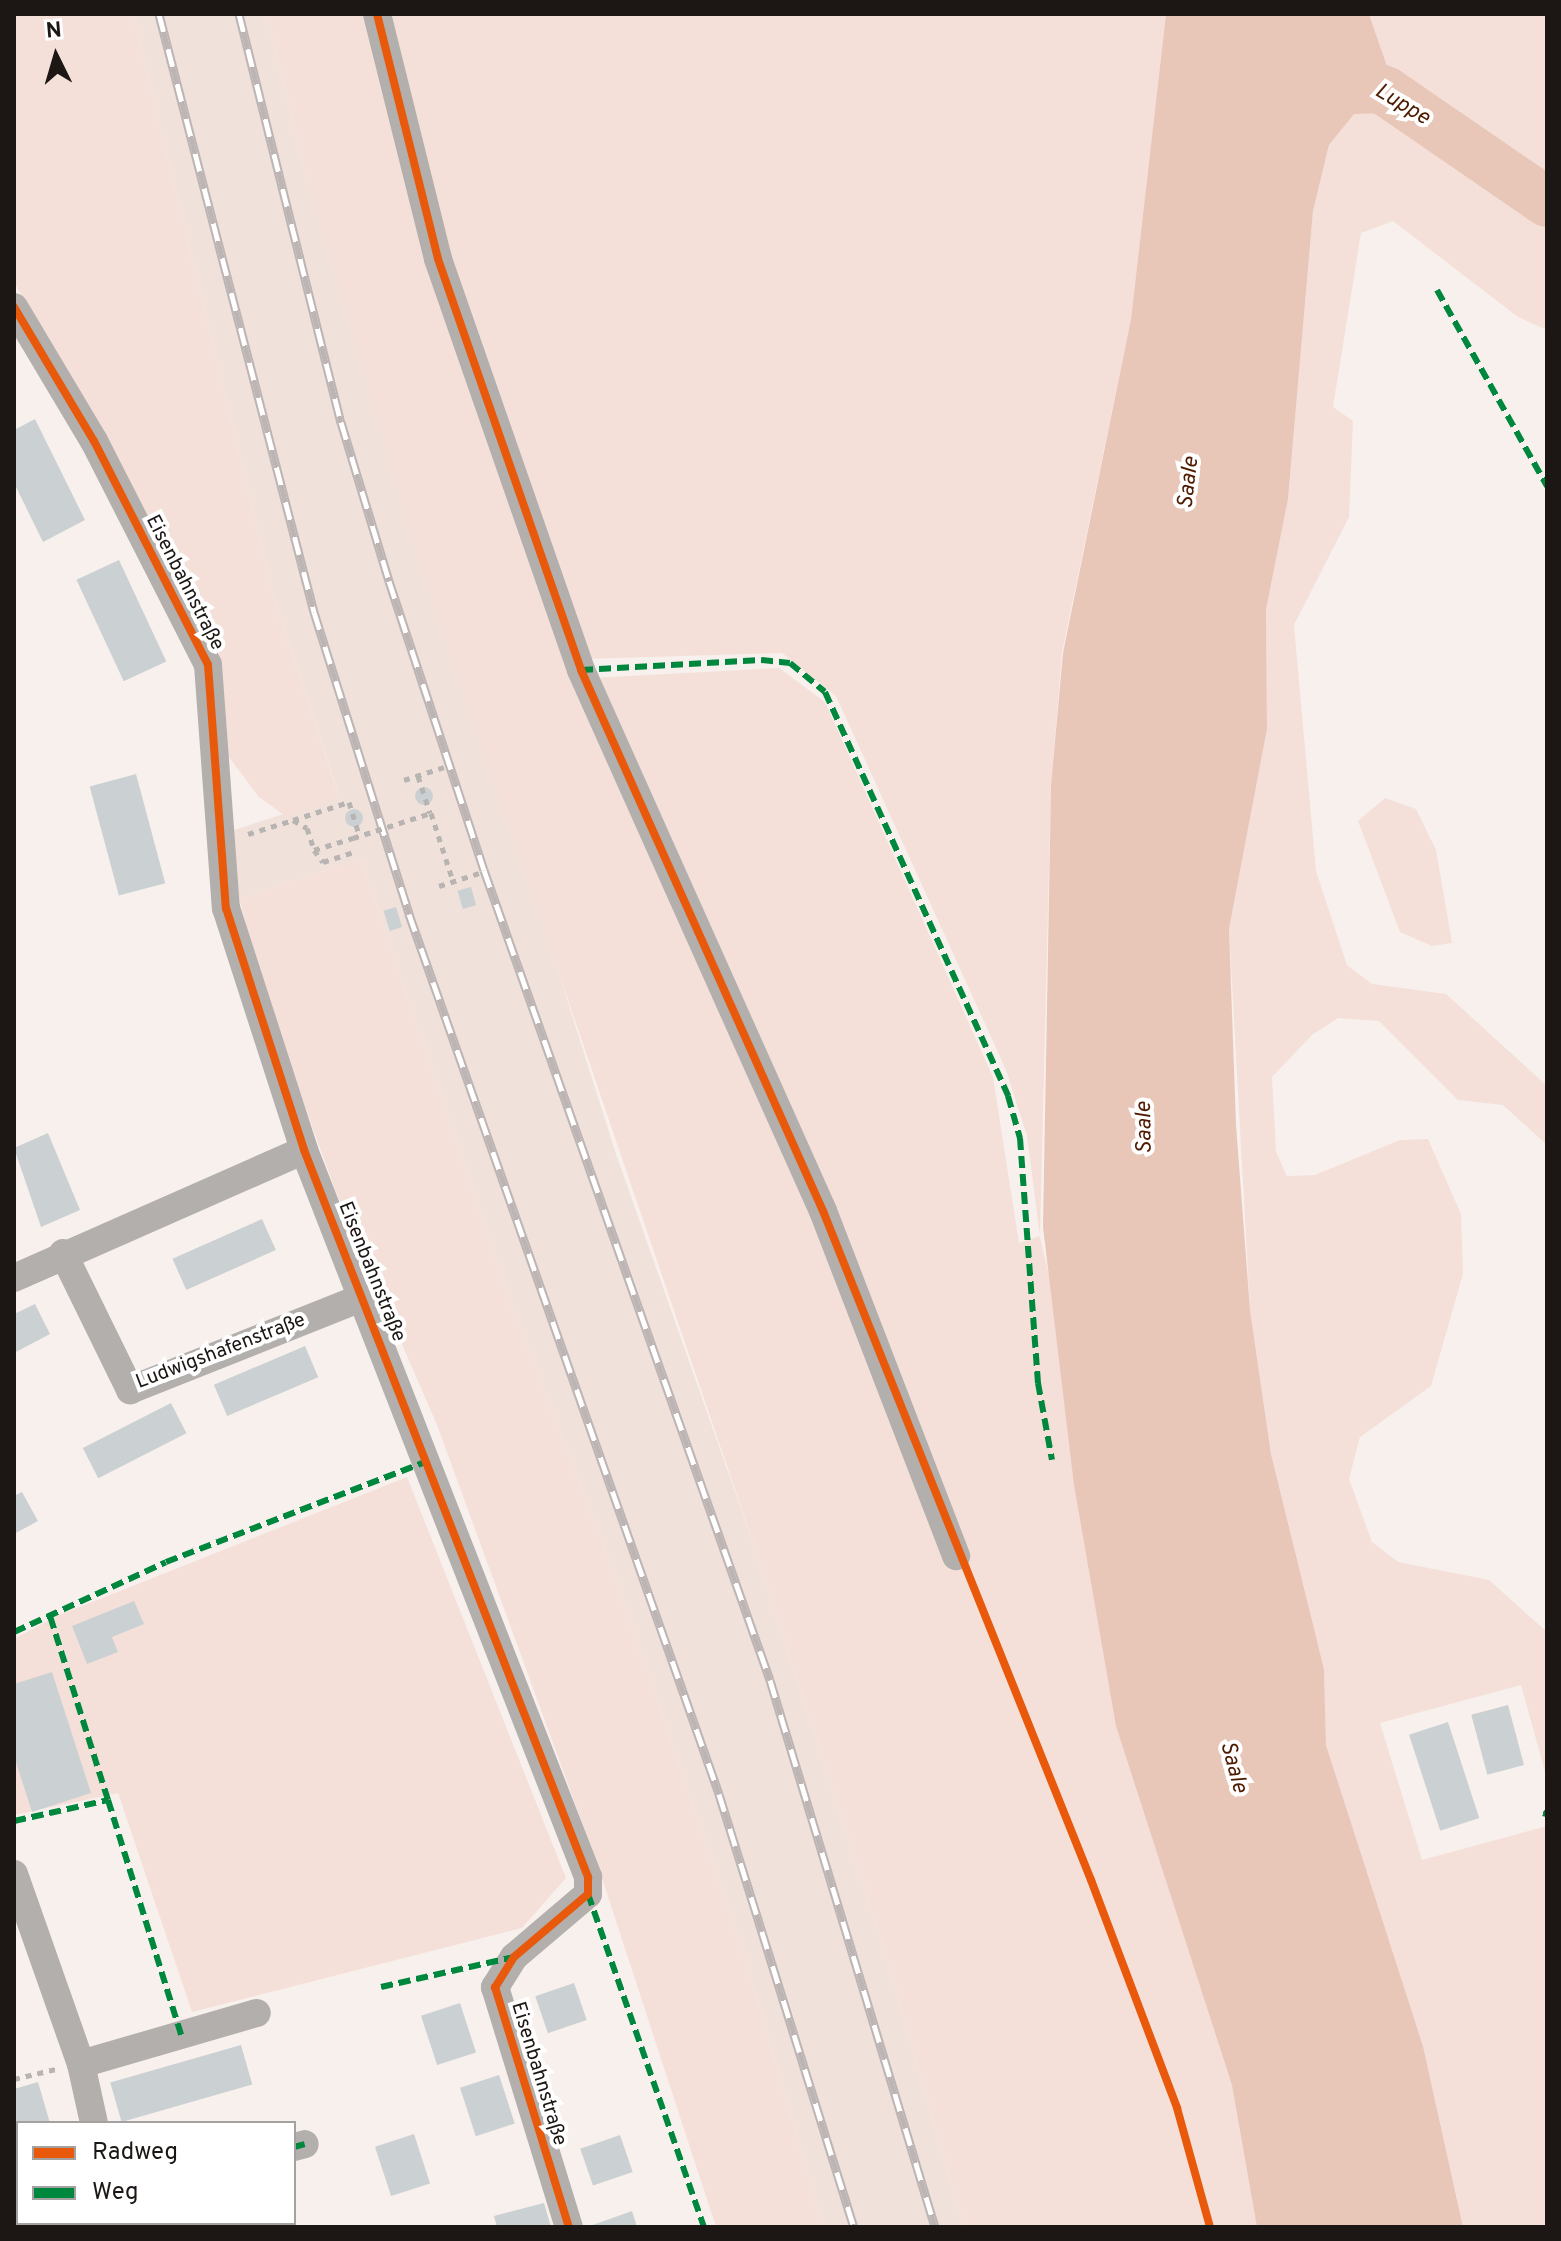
<!DOCTYPE html>
<html>
<head>
<meta charset="utf-8">
<style>
  body { margin:0 }
  #map { position:relative; width:1561px; height:2241px; overflow:hidden; background:#f8f0ed; font-family:Overpass,sans-serif }
  div>[style] { position:absolute }
  [style*='--x'] { left:calc(var(--x)*1px); top:calc(var(--y)*1px); width:calc(var(--w)*1px); rotate:calc(var(--a)*1deg) }
  .built>* { inset:0; background:#f0e1db }
  .green>* { inset:0; background:#f4e0d8 }
  .water>* { inset:0; background:#e8c7b9 }
  .river>* { height:50px; margin:-25px; padding:0 25px; transform-origin:25px; border-radius:25px; background:#e8c7b9 }
  .building>* { inset:0; background:#cbd1d3; transform-origin:0 0 }
  .round { border-radius:50% }
  .path>* { height:5px; margin-top:-2.5px; transform-origin:0; background:repeating-linear-gradient(90deg,#b7b4b2 0 6px,transparent 0 12px) }
  .minor>* { height:28px; margin:-14px; padding:0 14px; transform-origin:14px; border-radius:14px; background:#b2afad }
  .rail>* { height:9px; margin-top:-4.5px; transform-origin:0; background:repeating-linear-gradient(90deg,#fff 0 18px,#bcb5b4 0 36px); box-sizing:border-box; border-block:2px solid #bcb5b4 }
  .path-bridge>* { height:5px; margin-top:-2.5px; transform-origin:0; background:repeating-linear-gradient(90deg,#b7b4b2 0 6px,transparent 0 12px) }
  .quiet>* { height:6px; margin-top:-3px; transform-origin:0; background:repeating-linear-gradient(90deg,#00873e 0 12px,transparent 0 18px) }
  .cycleway>* { height:8px; margin:-4px; padding:0 4px; transform-origin:4px; border-radius:4px; background:#e8590c }
  span { translate:-50% -50%; white-space:nowrap; text-align:center; line-height:1.15; -webkit-text-stroke:8px #fff; paint-order:stroke }
  .street-label { font-size:20px; color:#1c1715 }
  .water-label { font-size:22px; color:#4f1b00; font-style:italic }
  .frame { position:absolute; inset:0; border:16px solid #1c1715; pointer-events:none }
  .legend { position:absolute; left:16px; top:2121px; width:280px; height:104px; box-sizing:border-box; background:#fff; border:2px solid #a4a2a1; margin:0; padding:10px 14px; list-style:none; font-size:24px; color:#1c1715 }
  .legend li { display:flex; align-items:center; gap:16px; height:40px }
  .legend b { width:40px; border:2px solid #a4a2a1 }
  .north { position:absolute; left:16px; top:16px; width:80px; height:80px; -webkit-text-stroke:6px #fff; paint-order:stroke; rotate:355deg; font-size:22px; font-weight:700; line-height:32px; text-align:center; color:#1c1715 }
  .north::after { content:''; display:block; margin:auto; width:28px; height:36px; background:#1c1715; clip-path:polygon(50% 0,100% 100%,50% 72%,0 100%) }
</style>
</head>
<body>
<div id="map">
  <div class="built">
    <div style="clip-path:polygon(133px 14px,267px 14px,305px 171px,616px 1154px,757px 1554px,886px 1954px,964px 2227px,823px 2227px,745px 1958px,613px 1571px,510px 1301px,361px 859px,239px 899px,231px 831px,339px 796px,275px 603px)"></div>
  </div>
  <div class="green">
    <div style="clip-path:polygon(14px 14px,133px 14px,275px 603px,339px 797px,288px 818px,259px 797px,225px 752px,218px 651px,207px 623px,14px 282px)"></div>
    <div style="clip-path:polygon(267px 14px,368px 14px,567px 657px,962px 1553px,592px 678px,779px 668px,825px 702px,993px 1077px,1019px 1243px,1040px 1236px,1027px 1136px,1006px 1070px,836px 696px,782px 653px,584px 659px,444px 259px,386px 14px,1166px 14px,1131px 319px,1062px 653px,1051px 785px,1040px 1237px,1242px 2102px,1265px 2227px,964px 2227px,886px 1954px,757px 1554px,422px 572px,305px 171px)"></div>
    <div style="clip-path:polygon(1369px 14px,1547px 14px,1547px 330px,1518px 317px,1393px 221px,1361px 233px,1333px 407px,1353px 421px,1349px 517px,1294px 625px,1316px 871px,1347px 965px,1372px 984px,1446px 994px,1547px 1086px,1547px 1145px,1503px 1105px,1458px 1100px,1379px 1021px,1338px 1018px,1312px 1035px,1272px 1077px,1276px 1152px,1287px 1176px,1315px 1175px,1400px 1140px,1428px 1139px,1461px 1214px,1463px 1274px,1431px 1386px,1360px 1437px,1349px 1479px,1372px 1542px,1398px 1562px,1489px 1580px,1547px 1632px,1547px 1779px,1521px 1685px,1380px 1723px,1422px 1860px,1547px 1826px,1547px 2227px,1463px 2227px,1423px 2046px,1326px 1745px,1324px 1669px,1271px 1454px,1250px 1310px,1229px 929px,1267px 729px,1266px 610px,1288px 499px,1313px 211px,1329px 145px,1388px 69px)"></div>
    <div style="clip-path:polygon(1385px 798px,1416px 809px,1436px 850px,1452px 943px,1432px 946px,1400px 932px,1358px 821px)"></div>
    <div style="clip-path:polygon(361px 859px,510px 1301px,613px 1571px,745px 1958px,823px 2227px,716px 2227px,599px 1869px,437px 1425px,336px 1192px,273px 1019px,239px 899px)"></div>
    <div style="clip-path:polygon(407px 1477px,566px 1878px,522px 1928px,192px 2012px,118px 1793px,14px 1815px,14px 1639px,57px 1616px)"></div>
  </div>
  <div class="water">
    <div style="clip-path:polygon(1166px 14px,1369px 14px,1388px 69px,1382px 113px,1354px 114px,1329px 145px,1313px 211px,1288px 499px,1266px 610px,1267px 729px,1229px 929px,1236px 1125px,1250px 1310px,1271px 1454px,1324px 1669px,1326px 1745px,1423px 2046px,1463px 2227px,1257px 2227px,1232px 2085px,1116px 1726px,1074px 1485px,1043px 1227px,1051px 785px,1063px 653px,1131px 319px)"></div>
  </div>
  <div class="river">
    <div style="--x:1324;--y:67;--w:68;--a:21.6"></div>
    <div style="--x:1387;--y:92;--w:194;--a:34.5"></div>
  </div>
  <div class="building">
    <div style="clip-path:polygon(35px 419px,85px 520px,43px 542px,14px 483px,14px 430px)"></div>
    <div style="left:119px;top:560px;width:112px;height:47px;rotate:65deg"></div>
    <div style="left:136px;top:774px;width:113px;height:48px;rotate:75deg"></div>
    <div class="round" style="left:415px;top:787px;width:18px;height:18px"></div>
    <div class="round" style="left:345px;top:809px;width:18px;height:18px"></div>
    <div style="left:471px;top:887px;width:19px;height:14px;rotate:74deg"></div>
    <div style="left:396px;top:907px;width:21px;height:13px;rotate:73deg"></div>
    <div style="clip-path:polygon(48px 1133px,80px 1210px,41px 1227px,14px 1148px)"></div>
    <div style="left:262px;top:1219px;width:34px;height:98px;rotate:66deg"></div>
    <div style="clip-path:polygon(35px 1304px,50px 1334px,14px 1353px,14px 1314px)"></div>
    <div style="left:305px;top:1346px;width:34px;height:99px;rotate:67deg"></div>
    <div style="left:171px;top:1403px;width:34px;height:99px;rotate:63deg"></div>
    <div style="clip-path:polygon(22px 1492px,38px 1521px,14px 1534px,14px 1496px)"></div>
    <div style="clip-path:polygon(134px 1601px,144px 1624px,112px 1637px,118px 1652px,87px 1664px,72px 1626px)"></div>
    <div style="clip-path:polygon(52px 1672px,91px 1793px,32px 1812px,14px 1756px,14px 1684px)"></div>
    <div style="left:1508px;top:1705px;width:62px;height:38px;rotate:75deg"></div>
    <div style="left:1448px;top:1722px;width:101px;height:41px;rotate:72deg"></div>
    <div style="left:574px;top:1983px;width:39px;height:41px;rotate:71deg"></div>
    <div style="left:460px;top:2003px;width:52px;height:41px;rotate:72deg"></div>
    <div style="left:241px;top:2045px;width:41px;height:136px;rotate:74deg"></div>
    <div style="left:499px;top:2075px;width:51px;height:41px;rotate:72deg"></div>
    <div style="clip-path:polygon(38px 2082px,50px 2123px,18px 2123px,14px 2146px,14px 2089px)"></div>
    <div style="left:414px;top:2134px;width:52px;height:41px;rotate:72deg"></div>
    <div style="left:620px;top:2135px;width:39px;height:42px;rotate:71deg"></div>
    <div style="clip-path:polygon(544px 2203px,551px 2227px,497px 2227px,494px 2216px)"></div>
    <div style="clip-path:polygon(632px 2211px,637px 2227px,587px 2227px)"></div>
    <div style="clip-path:polygon(151px 2223px,268px 2223px,268px 2224px,153px 2227px)"></div>
  </div>
  <div class="path">
    <div style="--x:418;--y:776;--w:39;--a:72"></div>
    <div style="--x:404;--y:780;--w:42;--a:-18"></div>
    <div style="--x:431;--y:813;--w:71;--a:72.1"></div>
    <div style="--x:293;--y:820;--w:59;--a:-17.8"></div>
    <div style="--x:349;--y:802;--w:34;--a:73"></div>
    <div style="--x:248;--y:834;--w:47;--a:-17.3"></div>
    <div style="--x:293;--y:820;--w:16;--a:30"></div>
    <div style="--x:307;--y:828;--w:23;--a:72"></div>
    <div style="--x:314;--y:850;--w:41;--a:-17.1"></div>
    <div style="--x:314;--y:850;--w:15;--a:53"></div>
    <div style="--x:323;--y:862;--w:35;--a:-18"></div>
    <div style="--x:439;--y:886;--w:42;--a:-18"></div>
    <div style="--x:14;--y:2079;--w:43;--a:-13.4"></div>
  </div>
  <div class="minor">
    <div style="--x:377;--y:14;--w:252;--a:76"></div>
    <div style="--x:438;--y:259;--w:435;--a:70.8"></div>
    <div style="--x:581;--y:670;--w:593;--a:65.9"></div>
    <div style="--x:823;--y:1211;--w:370;--a:68.9"></div>
    <div style="--x:14;--y:307;--w:156;--a:59.2"></div>
    <div style="--x:94;--y:441;--w:251;--a:63"></div>
    <div style="--x:208;--y:665;--w:244;--a:85.8"></div>
    <div style="--x:226;--y:908;--w:254;--a:72.1"></div>
    <div style="--x:304;--y:1150;--w:781;--a:68.66"></div>
    <div style="--x:588;--y:1877;--w:17;--a:90"></div>
    <div style="--x:588;--y:1894;--w:97;--a:139.6"></div>
    <div style="--x:514;--y:1957;--w:36;--a:122"></div>
    <div style="--x:495;--y:1987;--w:251;--a:72.9"></div>
    <div style="--x:63;--y:1253;--w:153;--a:63.9"></div>
    <div style="--x:130;--y:1390;--w:252;--a:-21.7"></div>
    <div style="--x:14;--y:1278;--w:317;--a:-23.8"></div>
    <div style="--x:14;--y:1874;--w:201;--a:70.6"></div>
    <div style="--x:81;--y:2064;--w:60;--a:77.6"></div>
    <div style="--x:81;--y:2064;--w:183;--a:-16.2"></div>
    <div style="--x:294;--y:2147;--w:11;--a:-15"></div>
    <div style="--x:14;--y:2225;--w:6;--a:-18"></div>
  </div>
  <div class="rail">
    <div style="--x:159;--y:14;--w:618;--a:75.47"></div>
    <div style="--x:314;--y:612;--w:317;--a:72.5"></div>
    <div style="--x:409;--y:914;--w:933;--a:70.59"></div>
    <div style="--x:719;--y:1794;--w:454;--a:72.7"></div>
    <div style="--x:239;--y:14;--w:421;--a:76"></div>
    <div style="--x:341;--y:422;--w:166;--a:73.2"></div>
    <div style="--x:389;--y:581;--w:304;--a:71.8"></div>
    <div style="--x:484;--y:870;--w:859;--a:70.55"></div>
    <div style="--x:770;--y:1680;--w:571;--a:73.21"></div>
  </div>
  <div class="path-bridge">
    <div style="--x:353;--y:838;--w:82;--a:-17.8"></div>
  </div>
  <div class="quiet">
    <div style="--x:1437;--y:290;--w:225;--a:60.7"></div>
    <div style="--x:581;--y:670;--w:180;--a:-3.2"></div>
    <div style="--x:761;--y:660;--w:29;--a:6"></div>
    <div style="--x:790;--y:663;--w:45;--a:39.6"></div>
    <div style="--x:825;--y:692;--w:444;--a:65.6"></div>
    <div style="--x:1008;--y:1096;--w:44;--a:74.1"></div>
    <div style="--x:1020;--y:1138;--w:246;--a:85.8"></div>
    <div style="--x:1038;--y:1383;--w:78;--a:79.7"></div>
    <div style="--x:14;--y:1632;--w:167;--a:-24.7"></div>
    <div style="--x:166;--y:1562;--w:283;--a:-21.1"></div>
    <div style="--x:108;--y:1800;--w:248;--a:72.7"></div>
    <div style="--x:1543;--y:1813;--w:4;--a:14"></div>
    <div style="--x:14;--y:1821;--w:96;--a:-12.6"></div>
    <div style="--x:108;--y:1800;--w:196;--a:-107.5"></div>
    <div style="--x:588;--y:1894;--w:353;--a:70.8"></div>
    <div style="--x:381;--y:1987;--w:136;--a:-12.7"></div>
    <div style="--x:294;--y:2147;--w:11;--a:-15"></div>
  </div>
  <div class="cycleway">
    <div style="--x:377;--y:14;--w:252;--a:76"></div>
    <div style="--x:438;--y:259;--w:435;--a:70.8"></div>
    <div style="--x:581;--y:670;--w:593;--a:65.9"></div>
    <div style="--x:823;--y:1211;--w:721;--a:68.17"></div>
    <div style="--x:1091;--y:1880;--w:244;--a:69.3"></div>
    <div style="--x:1177;--y:2108;--w:123;--a:74.5"></div>
    <div style="--x:14;--y:307;--w:156;--a:59.2"></div>
    <div style="--x:94;--y:441;--w:251;--a:63"></div>
    <div style="--x:208;--y:665;--w:244;--a:85.8"></div>
    <div style="--x:226;--y:908;--w:254;--a:72.1"></div>
    <div style="--x:304;--y:1150;--w:781;--a:68.66"></div>
    <div style="--x:588;--y:1877;--w:17;--a:90"></div>
    <div style="--x:588;--y:1894;--w:97;--a:139.6"></div>
    <div style="--x:514;--y:1957;--w:36;--a:122"></div>
    <div style="--x:495;--y:1987;--w:251;--a:72.9"></div>
  </div>
  <div class="street-label">
    <span style="left:184px;top:583px;rotate:63deg">Eisenbahnstraße</span>
    <span style="left:371px;top:1272px;rotate:68deg">Eisenbahnstraße</span>
    <span style="left:221px;top:1352px;rotate:-21deg">Ludwigshafenstraße</span>
    <span style="left:538px;top:2074px;rotate:73deg">Eisenbahnstraße</span>
  </div>
  <div class="water-label">
    <span style="left:1402px;top:105px;rotate:31deg">Luppe</span>
    <span style="left:1189px;top:483px;rotate:-83deg">Saale</span>
    <span style="left:1145px;top:1128px;rotate:-91deg">Saale</span>
    <span style="left:1233px;top:1767px;rotate:75deg">Saale</span>
  </div>
  <div class="frame"></div>
  <ul class="legend">
  <li><b style="height:10px;background:#e8590c"></b>Radweg</li>
  <li><b style="height:10px;background:#00873e"></b>Weg</li>
  </ul>
  <div class="north">N</div>
</div>
</body>
</html>
